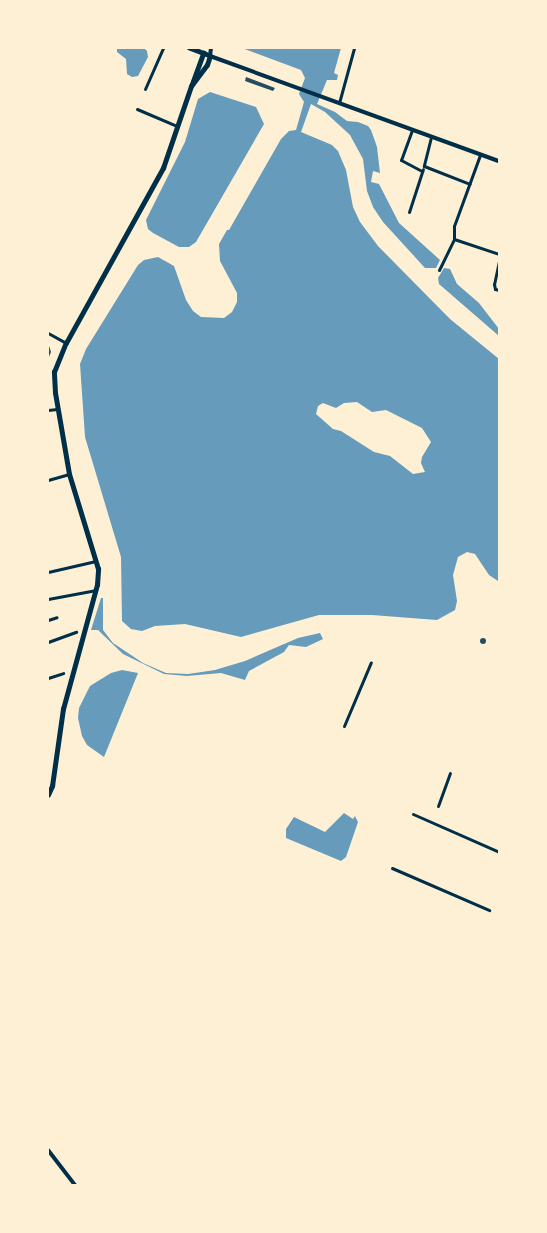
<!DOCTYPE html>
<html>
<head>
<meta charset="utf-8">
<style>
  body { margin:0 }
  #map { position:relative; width:547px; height:1233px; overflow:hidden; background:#fdf0d5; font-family:Rubik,sans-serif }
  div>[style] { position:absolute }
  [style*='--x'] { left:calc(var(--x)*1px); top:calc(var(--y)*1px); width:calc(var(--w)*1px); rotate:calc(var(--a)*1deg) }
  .water>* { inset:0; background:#669bbc }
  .building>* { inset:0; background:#264d5e }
  .round { border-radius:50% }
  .minor>* { height:3px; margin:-1.5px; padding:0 1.5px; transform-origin:1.5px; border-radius:1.5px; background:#003049 }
  .tertiary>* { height:4px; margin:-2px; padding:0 2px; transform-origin:2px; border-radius:2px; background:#003049 }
  .secondary>* { height:4.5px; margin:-2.25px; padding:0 2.25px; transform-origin:2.25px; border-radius:2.25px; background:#003049 }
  span { translate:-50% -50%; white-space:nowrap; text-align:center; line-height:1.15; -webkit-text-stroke:3px #fdf0d5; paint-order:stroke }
  .frame { position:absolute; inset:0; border:49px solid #fdf0d5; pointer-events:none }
</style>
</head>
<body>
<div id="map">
  <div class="water">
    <div style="clip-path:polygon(117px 48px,144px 48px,147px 51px,148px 57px,138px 76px,132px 77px,127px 74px,126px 59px,117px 52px)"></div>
    <div style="clip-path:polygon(evenodd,242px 48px,341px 48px,334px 73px,338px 75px,337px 80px,327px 80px,317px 104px,335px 112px,347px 121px,358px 122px,368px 126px,371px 130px,377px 147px,380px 173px,373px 171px,371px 182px,379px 184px,399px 223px,440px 260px,436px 268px,425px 268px,383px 222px,373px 207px,367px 191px,363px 159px,350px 135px,325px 112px,311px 104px,301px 132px,332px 145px,338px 151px,346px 170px,353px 207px,360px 222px,378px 246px,450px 319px,499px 359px,499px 578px,498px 581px,489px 575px,475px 554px,467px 552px,458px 557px,453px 575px,457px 601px,455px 610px,437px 620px,372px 615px,319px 615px,241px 637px,185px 624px,155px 626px,142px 631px,131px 629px,122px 621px,121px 557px,85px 437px,80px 364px,86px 349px,138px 265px,144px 260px,158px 257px,174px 266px,186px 300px,193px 311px,201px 317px,224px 318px,232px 312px,237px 302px,237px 293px,220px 261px,219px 244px,227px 230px,229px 230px,281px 139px,289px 131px,296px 130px,304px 102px,299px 94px,305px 78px,301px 70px,242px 48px,357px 402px,372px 412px,386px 410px,422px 428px,431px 442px,422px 457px,421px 463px,425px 472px,413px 474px,390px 456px,374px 452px,341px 431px,333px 429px,316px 414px,318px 406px,323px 403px,336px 408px,344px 403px,357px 402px)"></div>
    <div style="clip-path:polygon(210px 92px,256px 107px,264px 124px,196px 242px,189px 247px,179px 247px,153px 233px,148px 229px,146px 220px,185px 142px,198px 99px)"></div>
    <div style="clip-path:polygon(444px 268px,450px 269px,457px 284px,479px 303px,499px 329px,499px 336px,439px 284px,438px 278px)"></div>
    <div style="clip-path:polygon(101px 598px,103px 598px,103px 630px,113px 643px,143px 663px,166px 673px,188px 674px,215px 670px,245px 661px,298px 638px,320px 633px,323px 639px,306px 647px,289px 645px,284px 652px,249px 671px,245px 680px,221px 673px,187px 676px,164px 674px,123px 654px,98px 630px,91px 630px)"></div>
    <div style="clip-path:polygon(122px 670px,138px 673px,104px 757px,87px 745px,82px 736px,78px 718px,79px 708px,90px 686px,111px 673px)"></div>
    <div style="clip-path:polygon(344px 813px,353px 819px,355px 816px,358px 822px,346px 857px,341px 861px,286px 838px,286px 829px,294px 817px,325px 832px)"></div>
  </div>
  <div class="building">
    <div style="clip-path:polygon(246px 77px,275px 88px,273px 91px,245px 81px)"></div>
    <div style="clip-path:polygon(48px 343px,51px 352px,48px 359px)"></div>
    <div class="round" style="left:480px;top:638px;width:6px;height:6px"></div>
  </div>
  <div class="minor">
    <div style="--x:145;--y:89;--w:45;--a:-66.3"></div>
    <div style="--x:339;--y:103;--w:57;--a:-74.7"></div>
    <div style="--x:137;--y:109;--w:43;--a:23"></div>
    <div style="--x:412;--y:130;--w:32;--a:110"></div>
    <div style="--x:401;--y:160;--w:24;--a:28"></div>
    <div style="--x:431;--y:137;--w:30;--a:104"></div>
    <div style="--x:424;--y:166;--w:49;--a:21.4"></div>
    <div style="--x:409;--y:212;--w:45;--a:-72"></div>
    <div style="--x:454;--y:239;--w:47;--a:18.4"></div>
    <div style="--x:499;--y:261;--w:24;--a:102"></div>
    <div style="--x:494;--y:284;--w:5;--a:79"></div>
    <div style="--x:495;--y:289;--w:4;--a:14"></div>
    <div style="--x:439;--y:270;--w:34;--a:-64"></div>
    <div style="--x:454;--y:239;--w:13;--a:-90"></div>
    <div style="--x:454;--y:226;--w:76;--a:-69.9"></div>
    <div style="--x:48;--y:333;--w:21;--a:29"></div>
    <div style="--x:48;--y:410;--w:9;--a:-6"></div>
    <div style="--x:48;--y:480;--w:22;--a:-16"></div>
    <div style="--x:48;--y:572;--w:49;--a:-12.9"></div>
    <div style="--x:48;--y:599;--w:49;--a:-10.6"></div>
    <div style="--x:48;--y:620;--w:9;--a:-18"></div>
    <div style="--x:48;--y:642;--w:30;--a:-20"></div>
    <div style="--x:48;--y:678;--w:16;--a:-18"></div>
    <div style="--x:344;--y:726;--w:69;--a:-67.1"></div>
    <div style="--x:438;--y:806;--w:35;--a:-70"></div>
    <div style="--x:413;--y:814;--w:94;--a:23.8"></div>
    <div style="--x:392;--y:868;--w:106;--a:23.4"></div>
  </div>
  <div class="tertiary">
    <div style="--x:211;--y:48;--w:8;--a:97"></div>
    <div style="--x:210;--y:56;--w:307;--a:20"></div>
    <div style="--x:48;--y:1150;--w:44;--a:52.4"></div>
  </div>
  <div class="secondary">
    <div style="--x:192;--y:84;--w:33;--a:-70"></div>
    <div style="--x:48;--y:795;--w:10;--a:-66"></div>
    <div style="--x:52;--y:786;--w:78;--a:-81.9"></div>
    <div style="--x:63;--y:709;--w:129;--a:-74.7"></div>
    <div style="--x:97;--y:585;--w:16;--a:-86"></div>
    <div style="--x:98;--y:569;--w:99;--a:-107"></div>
    <div style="--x:69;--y:474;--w:82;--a:-99.8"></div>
    <div style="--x:55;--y:393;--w:21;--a:-93"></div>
    <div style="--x:54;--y:372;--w:31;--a:-68"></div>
    <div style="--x:66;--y:343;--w:200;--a:-61"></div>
    <div style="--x:163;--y:168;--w:87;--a:-71.1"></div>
    <div style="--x:191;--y:86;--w:26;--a:-53"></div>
    <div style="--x:207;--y:65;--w:9;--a:-72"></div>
    <div style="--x:210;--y:56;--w:22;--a:-159"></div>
  </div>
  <div class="frame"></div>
</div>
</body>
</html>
